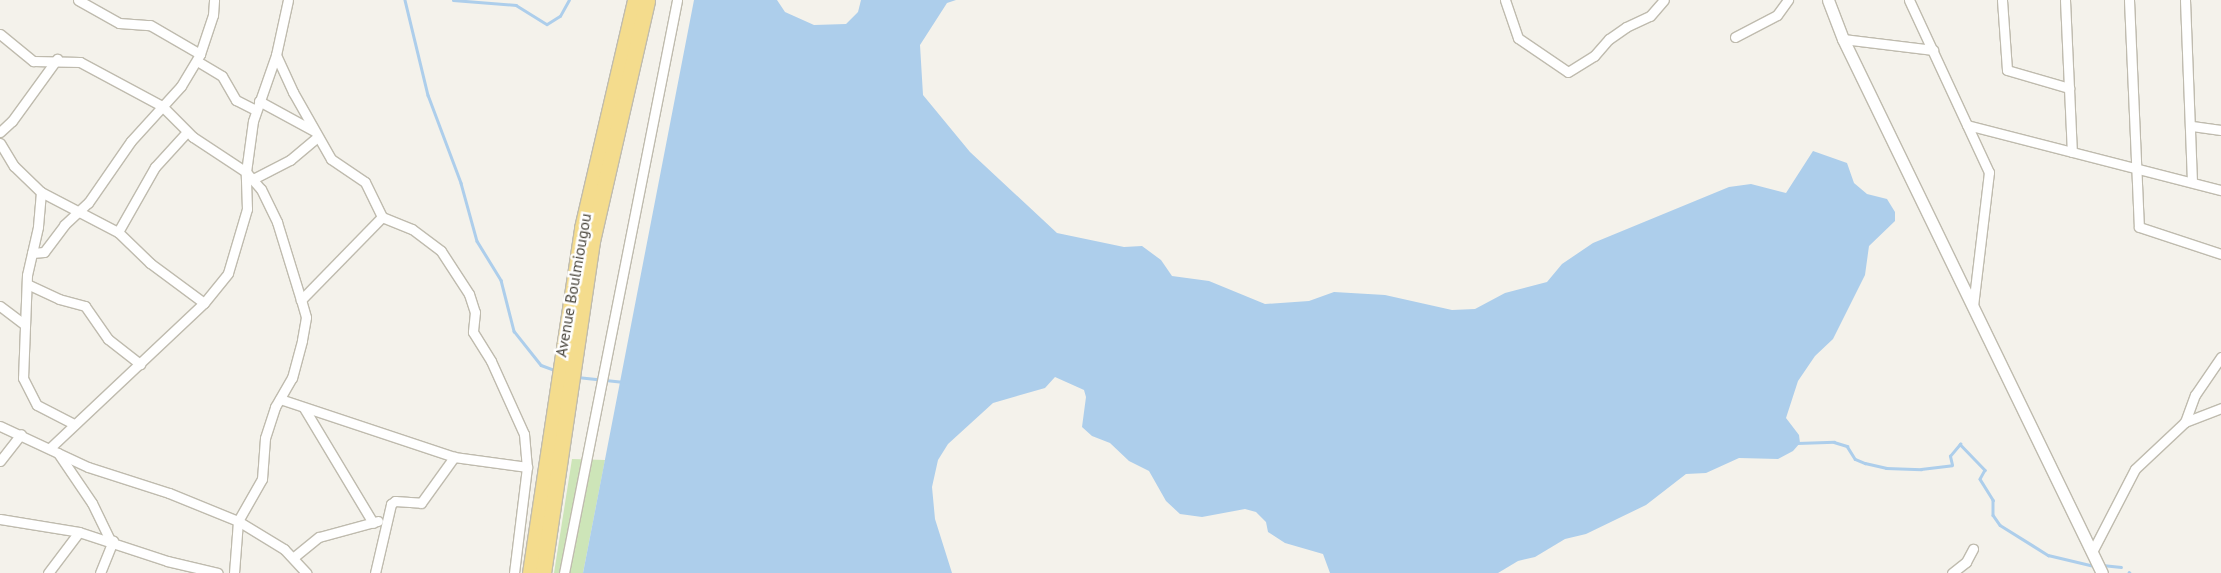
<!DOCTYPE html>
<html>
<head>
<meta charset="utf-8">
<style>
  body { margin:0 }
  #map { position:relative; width:2221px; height:573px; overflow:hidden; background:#f4f2eb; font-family:"PT Sans",sans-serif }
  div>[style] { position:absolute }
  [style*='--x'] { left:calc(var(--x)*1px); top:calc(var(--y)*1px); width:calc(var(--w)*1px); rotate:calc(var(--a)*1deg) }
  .green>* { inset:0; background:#cde5b8 }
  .water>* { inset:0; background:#adceeb }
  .stream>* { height:2.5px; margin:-1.25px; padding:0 1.25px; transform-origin:1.25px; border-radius:1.25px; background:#adceeb }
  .roads { filter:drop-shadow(1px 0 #bfbbae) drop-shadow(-1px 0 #bfbbae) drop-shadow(0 1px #bfbbae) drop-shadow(0 -1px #bfbbae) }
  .minor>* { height:9px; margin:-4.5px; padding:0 4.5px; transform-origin:4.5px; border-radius:4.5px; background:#fff }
  .tertiary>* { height:11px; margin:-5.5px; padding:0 5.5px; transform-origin:5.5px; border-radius:5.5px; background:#fff }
  .trunk>* { height:15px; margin:-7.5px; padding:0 7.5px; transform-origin:7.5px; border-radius:7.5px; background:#f4dc8d }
  span { translate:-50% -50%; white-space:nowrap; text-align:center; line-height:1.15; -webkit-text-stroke:5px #fff; paint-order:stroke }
  .street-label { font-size:16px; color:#48443a }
</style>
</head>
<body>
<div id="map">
  <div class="green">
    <div style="clip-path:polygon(572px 459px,605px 460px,583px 573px,554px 573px)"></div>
  </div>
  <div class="water">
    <div style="clip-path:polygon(694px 0,777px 0,785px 12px,814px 25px,846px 24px,858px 12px,861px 0,956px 0,947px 3px,920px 45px,923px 95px,970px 152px,1057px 233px,1124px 247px,1142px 246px,1161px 260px,1172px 276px,1209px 281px,1265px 304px,1309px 301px,1334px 292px,1385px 295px,1452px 310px,1475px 309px,1505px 293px,1547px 282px,1562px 264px,1593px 243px,1729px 187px,1751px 184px,1786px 193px,1813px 151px,1847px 163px,1854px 183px,1867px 194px,1887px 199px,1895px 212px,1895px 221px,1869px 246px,1865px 275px,1833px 339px,1815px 356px,1798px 381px,1786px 418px,1799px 435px,1800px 443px,1793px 451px,1778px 459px,1739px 458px,1706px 473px,1686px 474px,1646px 505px,1586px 534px,1565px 539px,1535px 557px,1518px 561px,1498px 573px,1330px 573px,1323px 554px,1285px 543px,1268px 532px,1266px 522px,1256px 512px,1245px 509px,1202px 517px,1180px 514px,1166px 501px,1149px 471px,1129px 461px,1110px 443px,1092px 436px,1082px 427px,1086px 397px,1084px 390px,1055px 377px,1045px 388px,993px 403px,948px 444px,938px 460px,932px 487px,935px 519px,952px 573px,583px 573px)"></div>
  </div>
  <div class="stream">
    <div style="--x:405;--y:0;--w:98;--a:76.4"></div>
    <div style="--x:428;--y:95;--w:94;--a:69.4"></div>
    <div style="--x:461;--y:183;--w:60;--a:74.6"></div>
    <div style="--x:477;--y:241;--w:46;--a:58.4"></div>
    <div style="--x:501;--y:280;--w:53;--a:75.7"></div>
    <div style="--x:514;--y:331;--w:43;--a:51.5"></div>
    <div style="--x:541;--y:365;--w:15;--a:20"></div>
    <div style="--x:453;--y:0;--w:63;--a:4.5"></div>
    <div style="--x:516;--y:5;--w:36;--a:32"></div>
    <div style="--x:547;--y:24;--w:15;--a:-32"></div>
    <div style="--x:560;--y:16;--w:18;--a:-61"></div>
    <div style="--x:577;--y:377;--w:47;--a:6.1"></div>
    <div style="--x:1797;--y:443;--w:37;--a:-2"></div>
    <div style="--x:1834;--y:442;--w:14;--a:17"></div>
    <div style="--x:1847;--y:446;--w:15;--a:58"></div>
    <div style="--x:1855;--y:459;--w:11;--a:22"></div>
    <div style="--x:1865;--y:463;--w:22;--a:13"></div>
    <div style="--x:1886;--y:468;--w:35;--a:2"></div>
    <div style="--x:1921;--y:469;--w:31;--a:-7"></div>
    <div style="--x:1952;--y:465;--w:9;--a:-103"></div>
    <div style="--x:1950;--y:456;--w:16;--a:-50"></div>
    <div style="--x:1960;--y:444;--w:36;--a:46"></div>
    <div style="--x:1985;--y:470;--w:10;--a:119"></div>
    <div style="--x:1980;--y:479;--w:25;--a:58"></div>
    <div style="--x:1993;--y:500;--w:15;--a:90"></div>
    <div style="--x:1993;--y:515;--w:12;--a:55"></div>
    <div style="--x:2000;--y:525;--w:57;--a:32"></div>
    <div style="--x:2048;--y:555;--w:47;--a:13.4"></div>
    <div style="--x:2102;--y:565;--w:19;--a:6"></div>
    <div style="--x:2129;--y:572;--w:1;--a:45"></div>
  </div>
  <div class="roads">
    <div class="minor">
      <div style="--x:78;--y:0;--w:47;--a:29.3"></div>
      <div style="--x:119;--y:23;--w:31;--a:4"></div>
      <div style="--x:150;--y:25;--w:58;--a:30.1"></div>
      <div style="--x:1505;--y:0;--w:40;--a:71.1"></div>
      <div style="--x:1518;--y:38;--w:60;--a:34.2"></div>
      <div style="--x:1568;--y:72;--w:31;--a:-32"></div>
      <div style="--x:1594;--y:56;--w:23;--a:-49"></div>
      <div style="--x:1609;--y:39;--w:21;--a:-35"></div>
      <div style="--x:1626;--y:27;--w:26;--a:-25"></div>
      <div style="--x:1650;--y:16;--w:21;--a:-49"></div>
      <div style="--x:1909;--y:0;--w:190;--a:65.1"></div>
      <div style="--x:1989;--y:172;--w:135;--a:96.8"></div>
      <div style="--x:2002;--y:0;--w:70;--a:85.9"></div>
      <div style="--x:2007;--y:70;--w:65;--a:16.2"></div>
      <div style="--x:2065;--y:0;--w:152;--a:87.4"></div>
      <div style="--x:2129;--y:0;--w:227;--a:87.5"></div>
      <div style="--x:2139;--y:227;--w:86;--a:18.2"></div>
      <div style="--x:2185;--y:0;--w:182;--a:87.8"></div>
      <div style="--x:0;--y:34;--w:43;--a:39.3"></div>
      <div style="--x:33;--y:61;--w:47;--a:1.2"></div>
      <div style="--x:80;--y:62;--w:93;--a:28.2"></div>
      <div style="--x:162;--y:106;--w:44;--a:45"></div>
      <div style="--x:193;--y:137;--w:64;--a:33.4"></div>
      <div style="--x:246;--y:172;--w:23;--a:49"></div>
      <div style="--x:261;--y:189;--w:37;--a:64"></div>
      <div style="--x:277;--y:222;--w:82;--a:72.9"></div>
      <div style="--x:1735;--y:37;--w:47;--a:-27.6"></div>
      <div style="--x:1777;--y:15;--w:19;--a:-54"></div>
      <div style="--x:1843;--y:39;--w:91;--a:7"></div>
      <div style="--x:276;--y:55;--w:41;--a:65.3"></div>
      <div style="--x:293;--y:92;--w:77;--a:60.4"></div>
      <div style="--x:331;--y:159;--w:41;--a:34.1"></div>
      <div style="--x:365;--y:182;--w:39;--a:64"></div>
      <div style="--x:382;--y:217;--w:32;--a:22"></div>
      <div style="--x:412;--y:229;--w:36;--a:37"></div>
      <div style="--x:441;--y:251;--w:51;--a:56.9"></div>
      <div style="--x:469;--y:294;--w:19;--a:72"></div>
      <div style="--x:475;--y:312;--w:20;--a:96"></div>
      <div style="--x:473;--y:332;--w:34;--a:58"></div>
      <div style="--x:491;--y:361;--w:80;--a:65.7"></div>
      <div style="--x:524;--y:434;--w:33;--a:85"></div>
      <div style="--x:527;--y:467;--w:107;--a:97"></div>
      <div style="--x:197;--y:61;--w:29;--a:31"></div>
      <div style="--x:222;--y:76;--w:28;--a:60"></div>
      <div style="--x:236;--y:100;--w:22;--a:27"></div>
      <div style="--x:259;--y:101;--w:63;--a:28.6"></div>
      <div style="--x:1967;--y:125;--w:262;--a:14.4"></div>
      <div style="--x:2192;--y:126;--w:29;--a:8"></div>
      <div style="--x:0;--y:132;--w:16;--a:-43"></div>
      <div style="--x:12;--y:121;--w:77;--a:-54"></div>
      <div style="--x:0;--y:143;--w:27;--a:59"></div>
      <div style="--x:14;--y:166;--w:37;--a:44"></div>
      <div style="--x:41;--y:192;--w:87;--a:27.5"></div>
      <div style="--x:118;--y:232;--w:45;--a:44.1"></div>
      <div style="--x:150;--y:263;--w:67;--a:36.5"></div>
      <div style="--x:253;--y:179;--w:42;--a:-27.2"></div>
      <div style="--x:290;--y:160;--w:35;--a:-40"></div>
      <div style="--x:41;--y:192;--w:35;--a:95"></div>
      <div style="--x:38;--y:227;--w:49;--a:102.9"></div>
      <div style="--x:27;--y:275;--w:103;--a:92.2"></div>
      <div style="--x:23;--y:378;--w:30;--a:63"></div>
      <div style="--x:37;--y:405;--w:42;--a:27.2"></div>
      <div style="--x:118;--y:232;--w:75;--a:-60.4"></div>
      <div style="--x:155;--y:167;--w:47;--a:-47.6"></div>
      <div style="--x:32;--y:253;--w:12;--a:-5"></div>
      <div style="--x:44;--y:252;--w:34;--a:-53"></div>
      <div style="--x:64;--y:225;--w:33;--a:-43"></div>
      <div style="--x:88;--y:203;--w:75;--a:-55.3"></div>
      <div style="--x:131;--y:141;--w:74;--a:-47.7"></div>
      <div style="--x:181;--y:86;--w:37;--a:-59"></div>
      <div style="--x:200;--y:54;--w:41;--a:-71.6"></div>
      <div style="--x:213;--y:15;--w:15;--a:-86"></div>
      <div style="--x:27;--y:284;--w:35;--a:25"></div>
      <div style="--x:59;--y:299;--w:27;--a:15"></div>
      <div style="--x:85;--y:306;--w:40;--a:55.1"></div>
      <div style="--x:108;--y:339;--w:41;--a:38"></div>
      <div style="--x:0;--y:306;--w:30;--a:37"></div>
      <div style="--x:280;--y:399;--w:183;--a:18.4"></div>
      <div style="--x:454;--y:457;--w:74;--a:7.8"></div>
      <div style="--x:304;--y:408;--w:134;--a:59"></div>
      <div style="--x:2185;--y:422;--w:39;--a:-21"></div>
      <div style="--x:0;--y:426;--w:97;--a:25"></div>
      <div style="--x:88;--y:467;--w:85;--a:17.8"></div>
      <div style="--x:169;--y:493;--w:74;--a:22.1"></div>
      <div style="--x:238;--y:521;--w:54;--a:31.3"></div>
      <div style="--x:284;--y:549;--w:33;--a:47"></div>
      <div style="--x:51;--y:447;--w:210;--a:-43.3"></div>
      <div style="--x:204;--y:303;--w:38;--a:-51"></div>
      <div style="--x:228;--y:273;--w:67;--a:-73.5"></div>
      <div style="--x:247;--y:209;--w:37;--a:-92"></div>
      <div style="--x:246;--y:172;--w:51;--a:-82.2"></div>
      <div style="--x:253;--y:121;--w:70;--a:-70.8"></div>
      <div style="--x:276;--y:55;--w:56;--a:-77.7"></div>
      <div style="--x:58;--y:453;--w:60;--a:55.8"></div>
      <div style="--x:92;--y:503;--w:41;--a:64.1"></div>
      <div style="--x:0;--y:461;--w:34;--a:-52"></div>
      <div style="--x:0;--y:519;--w:80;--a:9.3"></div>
      <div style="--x:79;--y:532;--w:93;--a:18.2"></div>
      <div style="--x:167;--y:561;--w:52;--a:13.2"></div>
      <div style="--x:2092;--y:552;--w:93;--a:-62.6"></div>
      <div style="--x:2135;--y:469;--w:69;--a:-43.2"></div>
      <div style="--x:2185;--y:422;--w:29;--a:-70"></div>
      <div style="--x:2195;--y:395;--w:46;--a:-55.6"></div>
      <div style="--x:294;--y:557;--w:32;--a:-39"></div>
      <div style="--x:319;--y:537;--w:61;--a:-15.2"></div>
      <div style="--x:48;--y:573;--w:51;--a:-52.9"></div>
      <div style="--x:100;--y:573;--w:35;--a:-68"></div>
      <div style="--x:234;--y:573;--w:52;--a:-85.6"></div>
      <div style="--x:238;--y:521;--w:48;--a:-60.3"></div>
      <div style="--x:262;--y:479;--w:41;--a:-85.8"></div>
      <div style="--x:265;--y:438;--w:33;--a:-72"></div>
      <div style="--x:275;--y:407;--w:34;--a:-60"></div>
      <div style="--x:292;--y:378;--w:39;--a:-75"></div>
      <div style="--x:302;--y:340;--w:23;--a:-80"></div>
      <div style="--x:306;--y:317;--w:18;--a:-106"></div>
      <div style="--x:301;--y:300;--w:116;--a:-45.7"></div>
      <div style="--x:375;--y:573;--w:71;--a:-76.9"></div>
      <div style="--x:391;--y:504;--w:5;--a:-37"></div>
      <div style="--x:395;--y:501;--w:26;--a:4"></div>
      <div style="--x:421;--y:503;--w:57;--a:-54.3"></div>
      <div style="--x:564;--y:573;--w:584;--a:-78.84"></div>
      <div style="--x:1952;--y:573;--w:18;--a:-38"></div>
      <div style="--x:1966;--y:562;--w:15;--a:-62"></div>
    </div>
    <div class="tertiary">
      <div style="--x:1828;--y:0;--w:42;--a:69"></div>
      <div style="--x:1843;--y:39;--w:593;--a:64.13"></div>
    </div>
    <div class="trunk">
      <div style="--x:530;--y:573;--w:349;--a:-81.4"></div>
      <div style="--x:582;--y:228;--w:234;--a:-76.9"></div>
      <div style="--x:543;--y:573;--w:336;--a:-81.6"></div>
      <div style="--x:592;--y:241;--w:247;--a:-77.1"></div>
    </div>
  </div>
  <div class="street-label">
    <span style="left:573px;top:285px;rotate:-80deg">Avenue Boulmiougou</span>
  </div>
</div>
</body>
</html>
